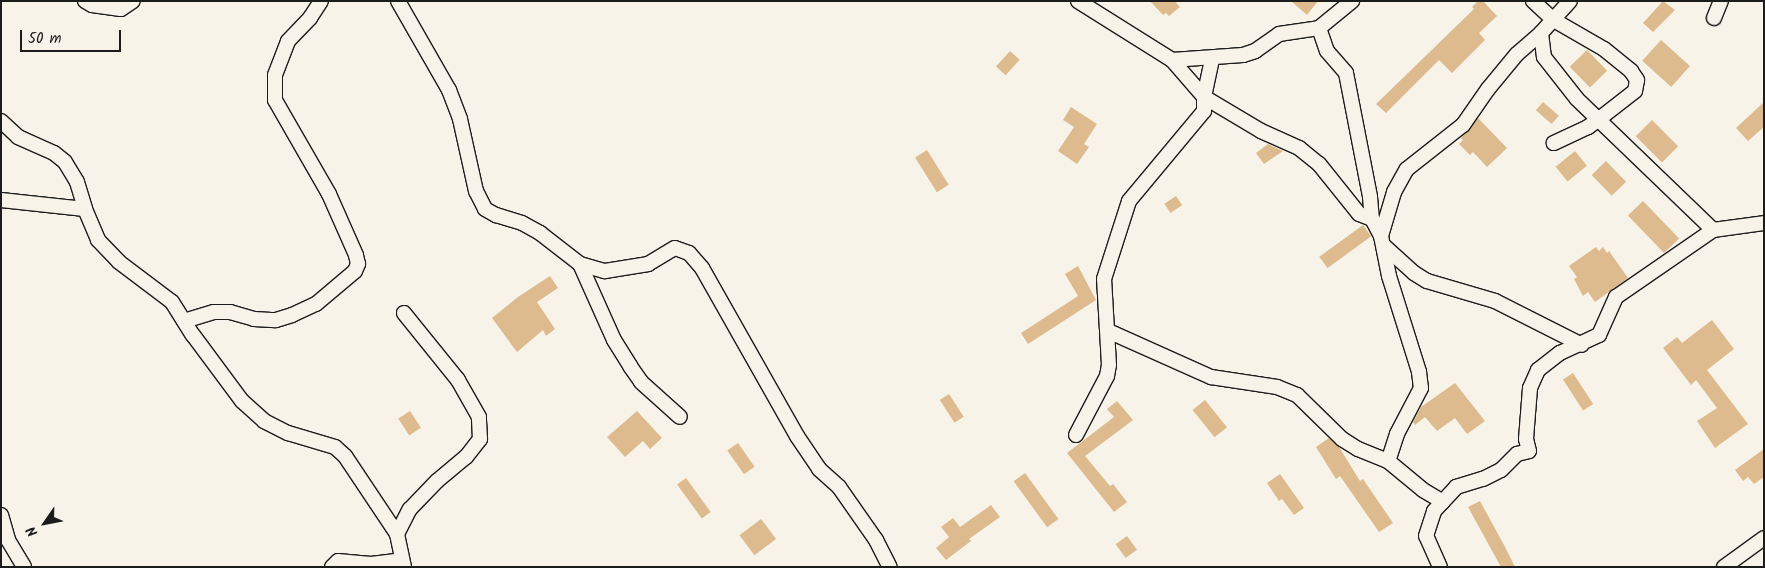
<!DOCTYPE html>
<html>
<head>
<meta charset="utf-8">
<style>
  body { margin:0 }
  #map { position:relative; width:1765px; height:568px; overflow:hidden; background:#f7f3e8; font-family:Kalam,sans-serif }
  div>[style] { position:absolute }
  [style*='--x'] { left:calc(var(--x)*1px); top:calc(var(--y)*1px); width:calc(var(--w)*1px); rotate:calc(var(--a)*1deg) }
  .building>* { inset:0; background:#ddbb8f; transform-origin:0 0 }
  .roads { filter:drop-shadow(1px 0 #1c1c1c) drop-shadow(-1px 0 #1c1c1c) drop-shadow(0 1px #1c1c1c) drop-shadow(0 -1px #1c1c1c) }
  .minor>* { height:14px; margin:-7px; padding:0 7px; transform-origin:7px; border-radius:7px; background:#f7f3e8 }
  span { translate:-50% -50%; white-space:nowrap; text-align:center; line-height:1.15; -webkit-text-stroke:4px #f7f3e8; paint-order:stroke }
  .frame { position:absolute; inset:0; border:2px solid #1c1c1c; pointer-events:none }
  .north { position:absolute; left:20px; top:498px; width:50px; height:50px; -webkit-text-stroke:4px #f7f3e8; paint-order:stroke; rotate:237deg; font-size:14px; font-weight:700; line-height:20px; text-align:center; color:#1c1c1c }
  .north::after { content:''; display:block; margin:auto; width:18px; height:22px; background:#1c1c1c; clip-path:polygon(50% 0,100% 100%,50% 72%,0 100%) }
  .scale { position:absolute; left:20px; top:30px; width:101px; height:22px; box-sizing:border-box; border:2px solid #1c1c1c; border-top:0; padding-left:6px; font-size:15px; line-height:18px; white-space:nowrap; color:#1c1c1c; -webkit-text-stroke:4px #f7f3e8; paint-order:stroke }
</style>
</head>
<body>
<div id="map">
  <div class="building">
    <div style="clip-path:polygon(1150px 1px,1178px 1px,1176px 3px,1180px 7px,1169px 16px,1166px 13px,1163px 15px)"></div>
    <div style="clip-path:polygon(1291px 1px,1318px 1px,1307px 15px)"></div>
    <div style="clip-path:polygon(1478px 1px,1483px 1px,1497px 16px,1479px 33px,1485px 40px,1452px 73px,1439px 60px,1386px 113px,1376px 104px,1474px 9px,1472px 7px)"></div>
    <div style="clip-path:polygon(1663px 1px,1675px 10px,1653px 32px,1643px 23px)"></div>
    <div style="left:1661px;top:40px;width:39px;height:28px;rotate:42deg"></div>
    <div style="left:1587px;top:50px;width:29px;height:24px;rotate:46deg"></div>
    <div style="left:1010px;top:51px;width:13px;height:21px;rotate:42deg"></div>
    <div style="left:1543px;top:102px;width:21px;height:11px;rotate:41deg"></div>
    <div style="clip-path:polygon(1764px 102px,1764px 127px,1748px 141px,1736px 128px)"></div>
    <div style="clip-path:polygon(1071px 107px,1097px 124px,1084px 144px,1089px 147px,1077px 164px,1058px 151px,1074px 127px,1063px 120px)"></div>
    <div style="clip-path:polygon(1478px 118px,1507px 148px,1487px 167px,1473px 152px,1470px 155px,1459px 144px,1463px 140px,1461px 138px)"></div>
    <div style="left:1652px;top:120px;width:37px;height:23px;rotate:45deg"></div>
    <div style="clip-path:polygon(1268px 144px,1283px 151px,1264px 164px,1256px 153px)"></div>
    <div style="left:927px;top:150px;width:41px;height:14px;rotate:58deg"></div>
    <div style="left:1575px;top:151px;width:19px;height:25px;rotate:51deg"></div>
    <div style="left:1606px;top:161px;width:29px;height:20px;rotate:46deg"></div>
    <div style="left:1176px;top:196px;width:11px;height:14px;rotate:56deg"></div>
    <div style="left:1643px;top:201px;width:52px;height:21px;rotate:46deg"></div>
    <div style="left:1363px;top:225px;width:14px;height:54px;rotate:54deg"></div>
    <div style="clip-path:polygon(1596px 247px,1599px 251px,1603px 247px,1607px 253px,1609px 251px,1628px 278px,1595px 302px,1588px 292px,1583px 296px,1574px 279px,1577px 277px,1569px 266px)"></div>
    <div style="clip-path:polygon(1078px 266px,1096px 300px,1028px 344px,1021px 333px,1078px 296px,1065px 274px)"></div>
    <div style="clip-path:polygon(550px 276px,558px 288px,537px 302px,555px 329px,546px 336px,543px 330px,517px 352px,492px 318px,518px 297px)"></div>
    <div style="clip-path:polygon(1712px 320px,1734px 349px,1707px 370px,1748px 424px,1715px 448px,1697px 421px,1717px 408px,1696px 380px,1691px 385px,1663px 348px,1677px 337px,1682px 343px)"></div>
    <div style="left:1573px;top:373px;width:37px;height:12px;rotate:57deg"></div>
    <div style="clip-path:polygon(1455px 383px,1485px 421px,1467px 434px,1455px 418px,1437px 431px,1425px 417px,1415px 425px,1413px 422px,1421px 407px)"></div>
    <div style="left:949px;top:394px;width:27px;height:11px;rotate:57deg"></div>
    <div style="left:1205px;top:400px;width:35px;height:16px;rotate:51deg"></div>
    <div style="clip-path:polygon(1117px 401px,1133px 420px,1085px 456px,1110px 486px,1113px 484px,1127px 502px,1114px 512px,1067px 453px,1114px 417px,1107px 409px)"></div>
    <div style="left:410px;top:411px;width:20px;height:14px;rotate:57deg"></div>
    <div style="clip-path:polygon(637px 411px,662px 438px,650px 449px,643px 441px,625px 457px,607px 437px)"></div>
    <div style="clip-path:polygon(1329px 438px,1339px 447px,1360px 481px,1363px 479px,1393px 523px,1379px 532px,1340px 476px,1336px 479px,1316px 447px)"></div>
    <div style="left:738px;top:443px;width:29px;height:13px;rotate:55deg"></div>
    <div style="clip-path:polygon(1764px 449px,1764px 477px,1754px 484px,1748px 477px,1743px 481px,1735px 470px)"></div>
    <div style="left:1025px;top:473px;width:57px;height:14px;rotate:54deg"></div>
    <div style="clip-path:polygon(1280px 474px,1304px 508px,1294px 515px,1282px 499px,1279px 501px,1267px 483px)"></div>
    <div style="left:686px;top:478px;width:42px;height:11px;rotate:54deg"></div>
    <div style="clip-path:polygon(1480px 501px,1504px 545px,1515px 567px,1501px 567px,1468px 507px)"></div>
    <div style="clip-path:polygon(991px 505px,1000px 517px,969px 539px,971px 541px,946px 560px,936px 548px,949px 537px,941px 527px,953px 518px,960px 527px)"></div>
    <div style="left:761px;top:519px;width:25px;height:27px;rotate:53deg"></div>
    <div style="left:1127px;top:536px;width:17px;height:14px;rotate:54deg"></div>
  </div>
  <div class="roads">
    <div class="minor">
      <div style="--x:85;--y:1;--w:8;--a:30"></div>
      <div style="--x:92;--y:5;--w:29;--a:8"></div>
      <div style="--x:121;--y:9;--w:14;--a:-34"></div>
      <div style="--x:398;--y:1;--w:103;--a:60.2"></div>
      <div style="--x:449;--y:90;--w:31;--a:69"></div>
      <div style="--x:460;--y:119;--w:74;--a:77.5"></div>
      <div style="--x:476;--y:191;--w:20;--a:63"></div>
      <div style="--x:485;--y:209;--w:13;--a:29"></div>
      <div style="--x:496;--y:215;--w:27;--a:17"></div>
      <div style="--x:522;--y:223;--w:21;--a:29"></div>
      <div style="--x:540;--y:233;--w:51;--a:37.8"></div>
      <div style="--x:580;--y:264;--w:26;--a:16"></div>
      <div style="--x:605;--y:271;--w:44;--a:-9.2"></div>
      <div style="--x:648;--y:264;--w:31;--a:-31"></div>
      <div style="--x:675;--y:248;--w:15;--a:20"></div>
      <div style="--x:689;--y:253;--w:20;--a:49"></div>
      <div style="--x:702;--y:268;--w:193;--a:60.5"></div>
      <div style="--x:797;--y:436;--w:40;--a:56"></div>
      <div style="--x:819;--y:469;--w:27;--a:42"></div>
      <div style="--x:839;--y:487;--w:65;--a:55.1"></div>
      <div style="--x:876;--y:540;--w:30;--a:63"></div>
      <div style="--x:1078;--y:1;--w:111;--a:32.1"></div>
      <div style="--x:1172;--y:60;--w:49;--a:49.1"></div>
      <div style="--x:1204;--y:97;--w:66;--a:30.8"></div>
      <div style="--x:1261;--y:131;--w:42;--a:24.1"></div>
      <div style="--x:1299;--y:148;--w:26;--a:39"></div>
      <div style="--x:1319;--y:164;--w:64;--a:51.3"></div>
      <div style="--x:1359;--y:214;--w:14;--a:21"></div>
      <div style="--x:1372;--y:219;--w:19;--a:62"></div>
      <div style="--x:1381;--y:236;--w:41;--a:78.7"></div>
      <div style="--x:1389;--y:276;--w:101;--a:72.6"></div>
      <div style="--x:1419;--y:372;--w:16;--a:83"></div>
      <div style="--x:1421;--y:388;--w:52;--a:117.6"></div>
      <div style="--x:1397;--y:434;--w:28;--a:108"></div>
      <div style="--x:1533;--y:1;--w:26;--a:43"></div>
      <div style="--x:1552;--y:19;--w:60;--a:30"></div>
      <div style="--x:1604;--y:49;--w:35;--a:39"></div>
      <div style="--x:1631;--y:71;--w:11;--a:56"></div>
      <div style="--x:1637;--y:80;--w:11;--a:100"></div>
      <div style="--x:1635;--y:91;--w:46;--a:142.1"></div>
      <div style="--x:1599;--y:119;--w:14;--a:144"></div>
      <div style="--x:1588;--y:127;--w:38;--a:155"></div>
      <div style="--x:1714;--y:18;--w:18;--a:-68"></div>
      <div style="--x:1319;--y:28;--w:24;--a:71"></div>
      <div style="--x:1327;--y:51;--w:29;--a:49"></div>
      <div style="--x:1346;--y:73;--w:126;--a:79"></div>
      <div style="--x:1370;--y:197;--w:22;--a:85"></div>
      <div style="--x:1541;--y:33;--w:24;--a:83"></div>
      <div style="--x:1544;--y:57;--w:53;--a:51.8"></div>
      <div style="--x:1577;--y:99;--w:189;--a:43.9"></div>
      <div style="--x:1172;--y:60;--w:71;--a:-4"></div>
      <div style="--x:1243;--y:55;--w:13;--a:-18"></div>
      <div style="--x:1255;--y:51;--w:29;--a:-35"></div>
      <div style="--x:1279;--y:34;--w:40;--a:-8.5"></div>
      <div style="--x:1319;--y:28;--w:43;--a:-39.3"></div>
      <div style="--x:1;--y:121;--w:23;--a:43"></div>
      <div style="--x:18;--y:137;--w:39;--a:24"></div>
      <div style="--x:54;--y:153;--w:14;--a:39"></div>
      <div style="--x:65;--y:162;--w:23;--a:59"></div>
      <div style="--x:77;--y:182;--w:28;--a:73"></div>
      <div style="--x:85;--y:209;--w:34;--a:67"></div>
      <div style="--x:98;--y:240;--w:30;--a:46"></div>
      <div style="--x:119;--y:262;--w:66;--a:37"></div>
      <div style="--x:172;--y:302;--w:39;--a:58"></div>
      <div style="--x:193;--y:335;--w:82;--a:53.4"></div>
      <div style="--x:242;--y:401;--w:30;--a:42"></div>
      <div style="--x:264;--y:421;--w:27;--a:27"></div>
      <div style="--x:288;--y:433;--w:49;--a:16.6"></div>
      <div style="--x:335;--y:447;--w:13;--a:42"></div>
      <div style="--x:345;--y:456;--w:94;--a:56.3"></div>
      <div style="--x:397;--y:534;--w:34;--a:78"></div>
      <div style="--x:1;--y:200;--w:84;--a:6.1"></div>
      <div style="--x:1381;--y:236;--w:46;--a:-73.5"></div>
      <div style="--x:1394;--y:192;--w:26;--a:-61"></div>
      <div style="--x:1407;--y:169;--w:71;--a:-38.2"></div>
      <div style="--x:1463;--y:125;--w:44;--a:-55.2"></div>
      <div style="--x:1488;--y:89;--w:45;--a:-50.4"></div>
      <div style="--x:1517;--y:54;--w:32;--a:-41"></div>
      <div style="--x:1541;--y:33;--w:43;--a:-47.8"></div>
      <div style="--x:1383;--y:245;--w:42;--a:42.1"></div>
      <div style="--x:1414;--y:273;--w:15;--a:32"></div>
      <div style="--x:1427;--y:281;--w:71;--a:16.4"></div>
      <div style="--x:1495;--y:301;--w:97;--a:26.8"></div>
      <div style="--x:580;--y:264;--w:83;--a:65.9"></div>
      <div style="--x:614;--y:340;--w:31;--a:58"></div>
      <div style="--x:630;--y:366;--w:19;--a:55"></div>
      <div style="--x:641;--y:382;--w:52;--a:41.9"></div>
      <div style="--x:184;--y:321;--w:31;--a:-17"></div>
      <div style="--x:214;--y:312;--w:16;--a:0"></div>
      <div style="--x:230;--y:312;--w:25;--a:16"></div>
      <div style="--x:254;--y:319;--w:22;--a:3"></div>
      <div style="--x:276;--y:320;--w:17;--a:-17"></div>
      <div style="--x:292;--y:315;--w:26;--a:-25"></div>
      <div style="--x:316;--y:304;--w:51;--a:-40.2"></div>
      <div style="--x:355;--y:271;--w:8;--a:-67"></div>
      <div style="--x:358;--y:264;--w:9;--a:-103"></div>
      <div style="--x:356;--y:255;--w:67;--a:-113.9"></div>
      <div style="--x:329;--y:194;--w:108;--a:-119.9"></div>
      <div style="--x:275;--y:100;--w:25;--a:-90"></div>
      <div style="--x:275;--y:75;--w:36;--a:-69"></div>
      <div style="--x:288;--y:41;--w:32;--a:-46"></div>
      <div style="--x:310;--y:18;--w:20;--a:-57"></div>
      <div style="--x:1108;--y:331;--w:113;--a:24.1"></div>
      <div style="--x:1211;--y:377;--w:67;--a:8.6"></div>
      <div style="--x:1277;--y:387;--w:22;--a:22"></div>
      <div style="--x:1297;--y:395;--w:63;--a:44.4"></div>
      <div style="--x:1342;--y:439;--w:19;--a:32"></div>
      <div style="--x:1358;--y:449;--w:32;--a:22"></div>
      <div style="--x:1388;--y:461;--w:45;--a:39.6"></div>
      <div style="--x:1423;--y:490;--w:23;--a:31"></div>
      <div style="--x:1076;--y:435;--w:67;--a:-62.3"></div>
      <div style="--x:1107;--y:376;--w:11;--a:-80"></div>
      <div style="--x:1109;--y:365;--w:86;--a:-93.3"></div>
      <div style="--x:1104;--y:279;--w:82;--a:-72.2"></div>
      <div style="--x:1129;--y:201;--w:117;--a:-50.2"></div>
      <div style="--x:1204;--y:111;--w:14;--a:-90"></div>
      <div style="--x:1204;--y:97;--w:40;--a:-78"></div>
      <div style="--x:1;--y:515;--w:26;--a:74"></div>
      <div style="--x:8;--y:540;--w:31;--a:59"></div>
      <div style="--x:397;--y:534;--w:28;--a:-63"></div>
      <div style="--x:410;--y:509;--w:39;--a:-46"></div>
      <div style="--x:437;--y:481;--w:38;--a:-40"></div>
      <div style="--x:466;--y:457;--w:23;--a:-52"></div>
      <div style="--x:480;--y:439;--w:22;--a:-93"></div>
      <div style="--x:479;--y:417;--w:43;--a:-119.6"></div>
      <div style="--x:458;--y:380;--w:86;--a:-128.9"></div>
      <div style="--x:332;--y:567;--w:8;--a:-45"></div>
      <div style="--x:338;--y:561;--w:33;--a:5"></div>
      <div style="--x:371;--y:564;--w:31;--a:-7"></div>
      <div style="--x:1440;--y:567;--w:34;--a:-114"></div>
      <div style="--x:1426;--y:536;--w:26;--a:-72"></div>
      <div style="--x:1434;--y:511;--w:33;--a:-47"></div>
      <div style="--x:1456;--y:487;--w:28;--a:-17"></div>
      <div style="--x:1483;--y:479;--w:20;--a:-27"></div>
      <div style="--x:1501;--y:470;--w:23;--a:-45"></div>
      <div style="--x:1517;--y:454;--w:12;--a:-14"></div>
      <div style="--x:1529;--y:451;--w:12;--a:-104"></div>
      <div style="--x:1526;--y:439;--w:51;--a:-85.5"></div>
      <div style="--x:1530;--y:388;--w:20;--a:-66"></div>
      <div style="--x:1538;--y:370;--w:28;--a:-38"></div>
      <div style="--x:1560;--y:353;--w:43;--a:-24.8"></div>
      <div style="--x:1599;--y:335;--w:42;--a:-65.9"></div>
      <div style="--x:1616;--y:297;--w:118;--a:-34.6"></div>
      <div style="--x:1713;--y:230;--w:51;--a:-7.8"></div>
      <div style="--x:1724;--y:567;--w:49;--a:-35.9"></div>
    </div>
  </div>
  <div class="frame"></div>
  <div class="north">N</div>
  <div class="scale">50 m</div>
</div>
</body>
</html>
